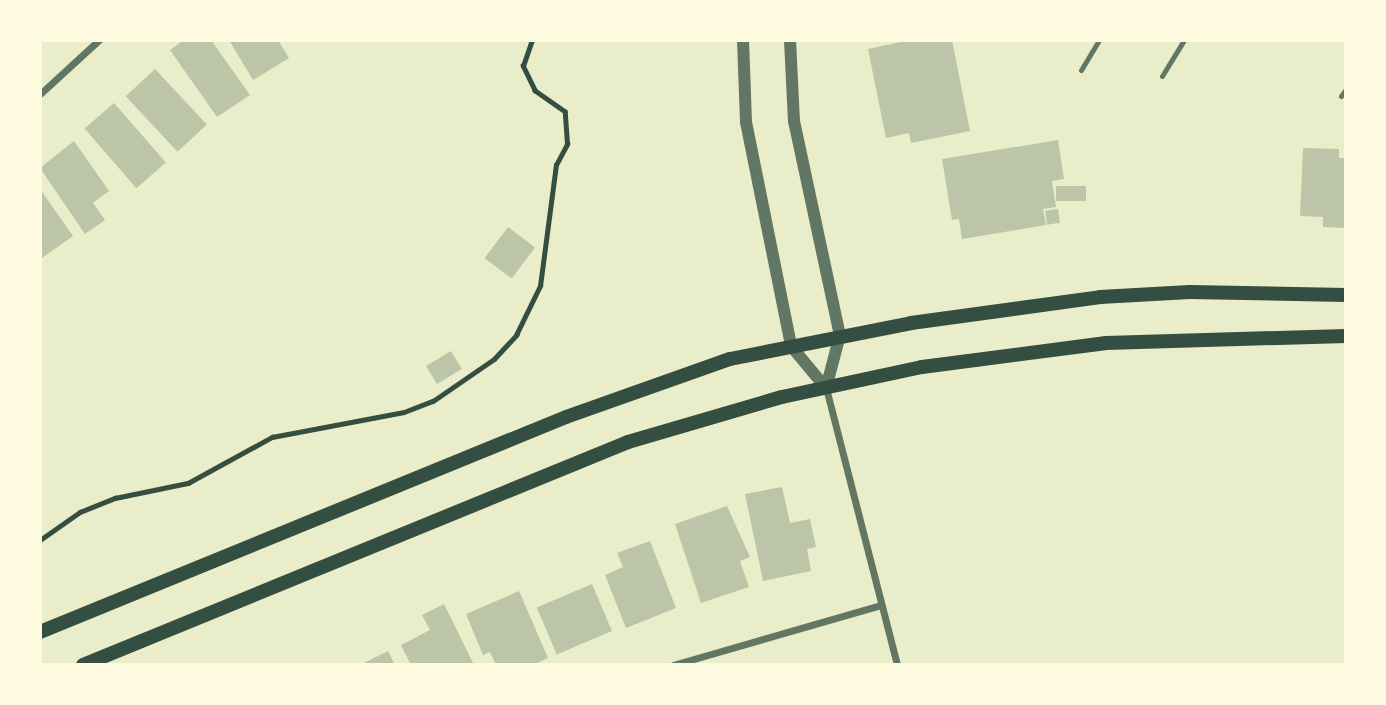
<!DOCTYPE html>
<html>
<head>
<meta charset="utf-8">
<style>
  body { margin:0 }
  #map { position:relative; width:1386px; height:705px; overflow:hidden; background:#e9edc9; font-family:Poppins,sans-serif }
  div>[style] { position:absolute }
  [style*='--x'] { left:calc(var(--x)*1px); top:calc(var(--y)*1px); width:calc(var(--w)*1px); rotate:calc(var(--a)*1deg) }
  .building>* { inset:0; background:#bcc5a7; transform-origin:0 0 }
  .path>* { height:4.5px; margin:-2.25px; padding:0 2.25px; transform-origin:2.25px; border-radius:2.25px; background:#344e41 }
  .service>* { height:5px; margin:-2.5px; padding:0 2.5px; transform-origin:2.5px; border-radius:2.5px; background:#617663 }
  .minor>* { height:7px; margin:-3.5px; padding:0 3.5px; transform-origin:3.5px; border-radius:3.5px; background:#617663 }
  .tertiary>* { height:12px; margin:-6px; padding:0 6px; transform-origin:6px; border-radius:6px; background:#617663 }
  .secondary>* { height:14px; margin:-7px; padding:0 7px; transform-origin:7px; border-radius:7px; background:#344e41 }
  span { translate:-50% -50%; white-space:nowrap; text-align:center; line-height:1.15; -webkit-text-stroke:6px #fefae0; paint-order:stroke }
  .frame { position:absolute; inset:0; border:42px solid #fefae0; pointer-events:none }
</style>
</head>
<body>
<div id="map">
  <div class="building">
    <div style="clip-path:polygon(184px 40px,211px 40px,250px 95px,217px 117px,170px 50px)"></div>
    <div style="clip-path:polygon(229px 40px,278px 40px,289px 58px,253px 80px)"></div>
    <div style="clip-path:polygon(910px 40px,952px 40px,970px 131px,911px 143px,909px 133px,886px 138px,868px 49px)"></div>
    <div style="left:155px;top:69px;width:76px;height:40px;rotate:47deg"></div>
    <div style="left:114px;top:103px;width:79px;height:39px;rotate:49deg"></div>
    <div style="clip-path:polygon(1058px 140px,1064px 179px,1052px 181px,1056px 207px,1043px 209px,1046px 225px,962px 239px,959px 219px,952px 220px,942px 159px)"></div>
    <div style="clip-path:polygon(74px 141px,109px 191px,93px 203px,105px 220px,85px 234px,40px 168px)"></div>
    <div style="clip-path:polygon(1303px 148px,1339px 149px,1339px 158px,1346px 158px,1346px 228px,1323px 227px,1323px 217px,1300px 216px)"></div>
    <div style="left:1056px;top:186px;width:30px;height:15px"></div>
    <div style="clip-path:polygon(40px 189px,73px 236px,42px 258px,40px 255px)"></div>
    <div style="left:1058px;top:209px;width:14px;height:13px;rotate:82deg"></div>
    <div style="left:508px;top:227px;width:34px;height:39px;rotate:37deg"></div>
    <div style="left:451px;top:351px;width:21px;height:29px;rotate:59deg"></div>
    <div style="clip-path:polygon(782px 487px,790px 523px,810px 519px,816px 547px,807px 549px,811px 571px,763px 581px,745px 494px)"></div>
    <div style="clip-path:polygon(727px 506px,750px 557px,740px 561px,749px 587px,701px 603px,675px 524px)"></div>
    <div style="clip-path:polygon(650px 541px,676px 608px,626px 628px,605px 575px,623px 567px,617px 553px)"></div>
    <div style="left:592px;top:584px;width:51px;height:60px;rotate:67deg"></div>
    <div style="clip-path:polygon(519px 591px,548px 658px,533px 665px,496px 665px,490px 652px,483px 655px,466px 614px)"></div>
    <div style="clip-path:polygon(444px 604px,474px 665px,411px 665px,401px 645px,430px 630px,422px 615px)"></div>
    <div style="clip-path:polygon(388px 651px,395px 665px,360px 665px)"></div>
  </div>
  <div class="path">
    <div style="--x:40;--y:540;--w:49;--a:-35"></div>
    <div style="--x:80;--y:512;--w:38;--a:-22"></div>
    <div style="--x:115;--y:498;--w:75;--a:-11.6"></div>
    <div style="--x:188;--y:483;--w:96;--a:-28.7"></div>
    <div style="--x:272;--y:437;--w:134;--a:-10.7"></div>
    <div style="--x:404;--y:412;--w:31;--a:-21"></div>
    <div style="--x:433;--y:401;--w:74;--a:-34.5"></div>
    <div style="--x:494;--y:359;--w:33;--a:-47"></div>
    <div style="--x:516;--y:335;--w:55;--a:-63.9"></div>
    <div style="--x:540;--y:286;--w:122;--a:-82.5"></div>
    <div style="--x:556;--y:165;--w:24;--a:-62"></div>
    <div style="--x:567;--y:144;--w:32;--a:-94"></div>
    <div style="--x:565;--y:112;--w:37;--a:-145"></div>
    <div style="--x:535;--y:91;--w:28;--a:-116"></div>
    <div style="--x:523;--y:66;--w:28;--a:-71"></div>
  </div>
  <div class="service">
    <div style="--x:1081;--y:70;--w:35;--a:-59"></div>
    <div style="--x:1162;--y:76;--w:42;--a:-58.6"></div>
    <div style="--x:1341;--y:96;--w:9;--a:-54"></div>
  </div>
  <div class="minor">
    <div style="--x:40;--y:94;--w:80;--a:-42.5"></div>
    <div style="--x:826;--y:388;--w:286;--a:75.6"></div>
    <div style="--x:673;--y:665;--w:216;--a:-16.1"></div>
  </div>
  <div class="tertiary">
    <div style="--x:743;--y:40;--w:82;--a:87.9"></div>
    <div style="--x:746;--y:122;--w:228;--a:78.6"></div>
    <div style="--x:791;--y:346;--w:55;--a:50.2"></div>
    <div style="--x:790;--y:40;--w:81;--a:87.2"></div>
    <div style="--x:794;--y:121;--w:219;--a:77.9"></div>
    <div style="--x:840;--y:335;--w:55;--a:104.8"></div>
  </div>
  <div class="secondary">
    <div style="--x:40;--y:632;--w:568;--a:-22.23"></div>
    <div style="--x:566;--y:417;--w:174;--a:-19.5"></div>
    <div style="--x:730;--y:359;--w:185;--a:-11.2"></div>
    <div style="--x:911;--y:323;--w:191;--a:-7.8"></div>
    <div style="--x:1100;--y:297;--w:90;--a:-3.2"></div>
    <div style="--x:1190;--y:292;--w:156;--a:1.1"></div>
    <div style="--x:83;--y:665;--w:589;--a:-22.25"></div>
    <div style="--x:628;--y:442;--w:160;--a:-16.3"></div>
    <div style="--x:782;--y:397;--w:143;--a:-12.1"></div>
    <div style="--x:922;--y:367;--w:186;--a:-7.4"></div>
    <div style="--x:1106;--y:343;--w:240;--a:-1.7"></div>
  </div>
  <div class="frame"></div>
</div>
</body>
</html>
